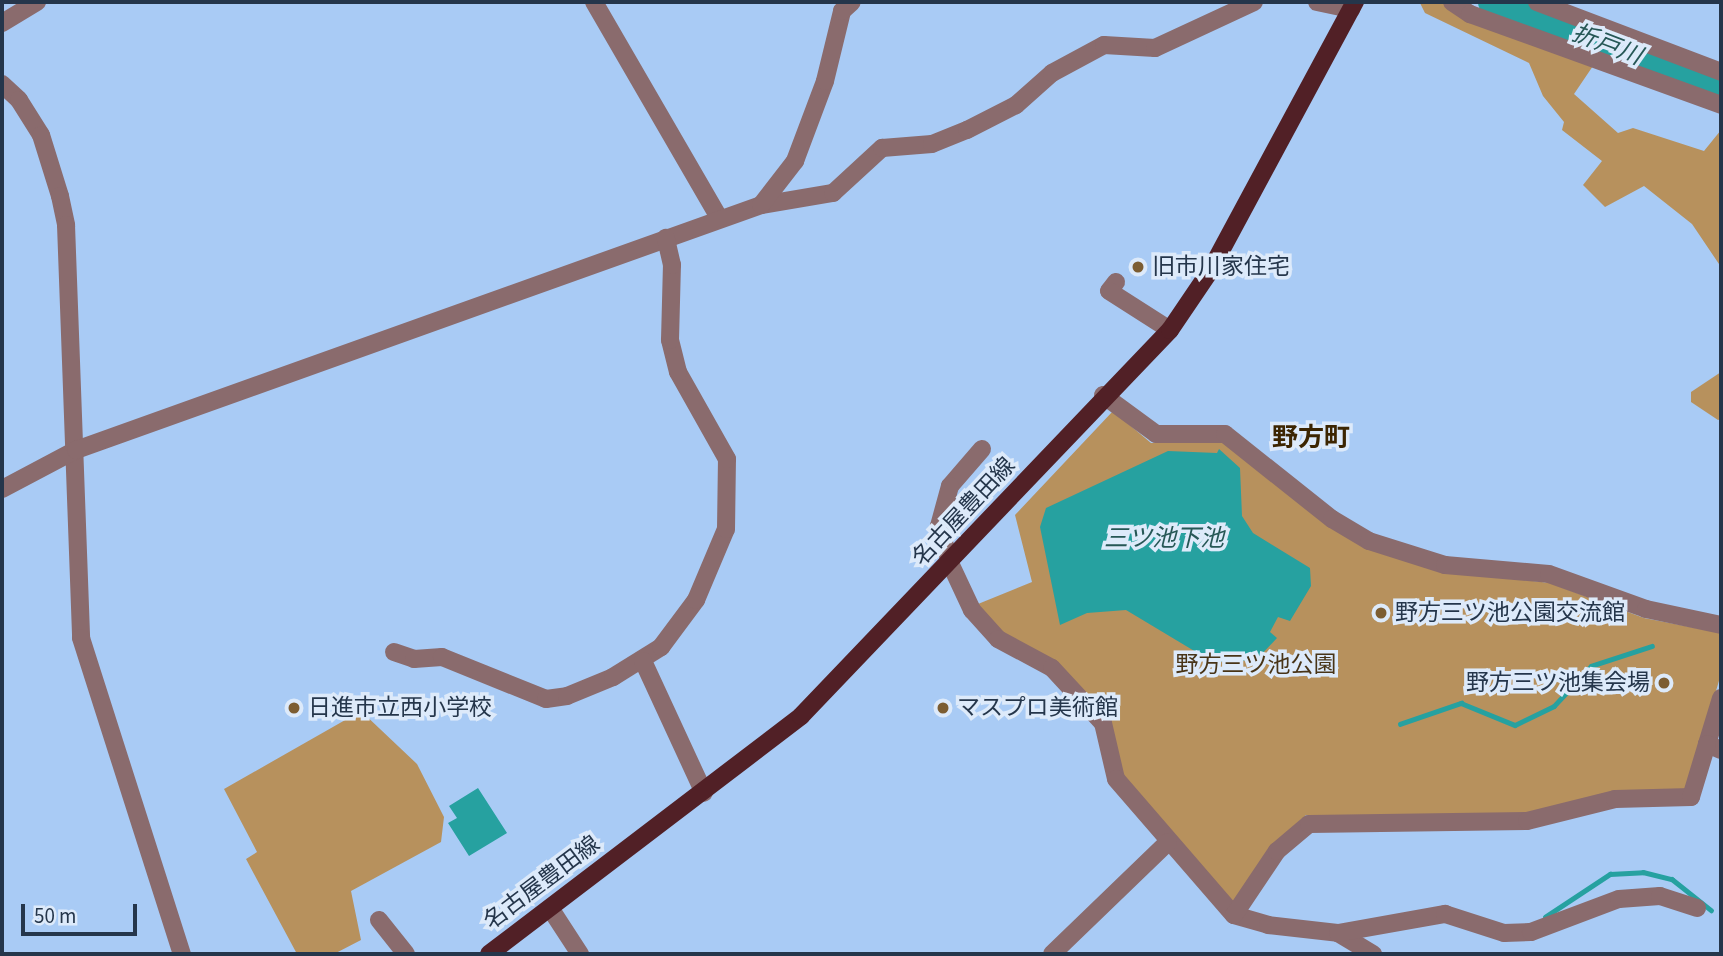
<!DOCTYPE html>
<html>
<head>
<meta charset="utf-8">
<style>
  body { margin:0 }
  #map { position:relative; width:1723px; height:956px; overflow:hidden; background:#a9cbf5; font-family:"Source Sans 3","Noto Sans JP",sans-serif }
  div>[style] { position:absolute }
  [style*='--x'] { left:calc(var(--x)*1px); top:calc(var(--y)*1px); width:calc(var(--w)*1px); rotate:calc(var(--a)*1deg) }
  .green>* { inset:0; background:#b7915d }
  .water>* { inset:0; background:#26a1a0 }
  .stream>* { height:4.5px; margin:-2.25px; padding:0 2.25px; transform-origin:2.25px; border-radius:2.25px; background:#26a1a0 }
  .river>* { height:28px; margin:-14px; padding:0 14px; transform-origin:14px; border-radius:14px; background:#26a1a0 }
  .minor>* { height:18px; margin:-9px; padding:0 9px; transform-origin:9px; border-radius:9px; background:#8a6b6d }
  .major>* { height:18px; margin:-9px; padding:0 9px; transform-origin:9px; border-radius:9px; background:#512026 }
  .dots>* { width:19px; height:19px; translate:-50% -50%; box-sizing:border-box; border:4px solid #ddeafa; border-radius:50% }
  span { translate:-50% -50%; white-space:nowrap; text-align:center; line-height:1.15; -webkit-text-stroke:7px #ddeafa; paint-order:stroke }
  .poi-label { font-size:23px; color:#25364b }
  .left { translate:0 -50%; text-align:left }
  .right { translate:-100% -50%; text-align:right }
  .street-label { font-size:23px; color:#25364b }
  .park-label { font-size:23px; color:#483417 }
  .water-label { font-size:24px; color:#265756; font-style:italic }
  .quarter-label { font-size:26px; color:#3c2501; font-weight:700 }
  .frame { position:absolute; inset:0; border:4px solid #25364b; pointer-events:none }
  .scale { position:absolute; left:21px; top:904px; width:116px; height:32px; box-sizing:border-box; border:4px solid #25364b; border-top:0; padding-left:9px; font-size:21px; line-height:24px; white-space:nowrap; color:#25364b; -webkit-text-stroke:5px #ddeafa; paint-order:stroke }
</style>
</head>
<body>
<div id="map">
  <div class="green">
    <div style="clip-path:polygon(1443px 2px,1595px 63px,1574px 94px,1618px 133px,1633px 128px,1704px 151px,1721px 130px,1721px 267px,1692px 224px,1644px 186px,1605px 207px,1583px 185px,1602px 161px,1562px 130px,1564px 122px,1543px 96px,1529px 63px,1425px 13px,1420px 3px)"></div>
    <div style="clip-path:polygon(1721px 372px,1721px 419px,1718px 420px,1691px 402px,1691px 392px)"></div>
    <div style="clip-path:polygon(1113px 411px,1151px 443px,1223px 441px,1329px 525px,1447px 571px,1550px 583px,1644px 618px,1721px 633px,1721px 674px,1686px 792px,1520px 815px,1306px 815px,1269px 849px,1234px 903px,1122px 777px,1107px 720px,1003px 635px,978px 604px,1032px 582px,1015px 515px)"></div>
    <div style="clip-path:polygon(361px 711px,417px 764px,444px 817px,441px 842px,351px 891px,361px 940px,334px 954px,297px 954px,246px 859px,257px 852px,224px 789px)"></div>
  </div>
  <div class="water">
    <div style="clip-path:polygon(1219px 449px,1240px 468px,1242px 516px,1253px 533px,1310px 568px,1311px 586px,1290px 621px,1278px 617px,1270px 632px,1277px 638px,1260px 656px,1232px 664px,1206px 658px,1126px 610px,1087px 613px,1060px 625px,1040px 527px,1046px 508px,1168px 451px,1217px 453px)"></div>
    <div style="clip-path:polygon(478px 788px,507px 833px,469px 856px,448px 823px,457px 818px,449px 806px)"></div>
  </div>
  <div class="stream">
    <div style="--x:1400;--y:724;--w:65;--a:-19"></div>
    <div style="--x:1461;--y:703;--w:58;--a:22.2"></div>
    <div style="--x:1515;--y:725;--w:43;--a:-26"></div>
    <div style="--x:1554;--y:706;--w:54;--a:-47.2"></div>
    <div style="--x:1591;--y:666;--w:64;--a:-18.2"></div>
    <div style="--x:1545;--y:917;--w:78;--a:-33.5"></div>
    <div style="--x:1610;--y:874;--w:33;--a:-3"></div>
    <div style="--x:1643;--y:872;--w:30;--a:14"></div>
    <div style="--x:1672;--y:879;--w:50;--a:38.5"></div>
  </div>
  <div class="river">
    <div style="--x:1492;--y:2;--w:245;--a:20.8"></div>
  </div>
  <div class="minor">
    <div style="--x:594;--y:2;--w:250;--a:59.9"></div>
    <div style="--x:1317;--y:2;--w:35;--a:12"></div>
    <div style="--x:1452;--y:2;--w:22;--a:34"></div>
    <div style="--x:1470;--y:14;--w:267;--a:19.9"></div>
    <div style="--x:1537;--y:2;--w:197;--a:20.8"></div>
    <div style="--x:2;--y:23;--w:41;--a:-31"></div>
    <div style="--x:2;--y:84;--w:23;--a:43"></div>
    <div style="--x:19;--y:100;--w:41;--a:57.8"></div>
    <div style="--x:41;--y:135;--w:64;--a:72.7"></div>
    <div style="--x:60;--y:196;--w:30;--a:78"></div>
    <div style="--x:66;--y:225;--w:413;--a:87.9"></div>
    <div style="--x:81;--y:638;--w:332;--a:72.3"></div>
    <div style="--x:761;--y:205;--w:73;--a:-9.5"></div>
    <div style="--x:833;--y:193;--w:67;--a:-42.6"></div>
    <div style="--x:882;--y:148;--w:50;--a:-4.6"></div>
    <div style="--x:932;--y:144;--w:38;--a:-22"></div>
    <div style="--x:967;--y:130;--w:55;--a:-27"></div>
    <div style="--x:1016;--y:105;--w:48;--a:-41.6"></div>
    <div style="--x:1052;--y:73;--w:59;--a:-28.3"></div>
    <div style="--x:1104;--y:45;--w:51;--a:3.4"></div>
    <div style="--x:1155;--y:48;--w:109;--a:-24.9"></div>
    <div style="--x:1116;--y:282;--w:11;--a:128"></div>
    <div style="--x:1109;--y:291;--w:72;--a:32.6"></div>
    <div style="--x:1103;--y:395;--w:66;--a:36.3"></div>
    <div style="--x:1156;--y:434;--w:69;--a:0"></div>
    <div style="--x:1225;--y:434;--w:137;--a:38.5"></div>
    <div style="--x:1332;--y:519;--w:43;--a:30.7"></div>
    <div style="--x:1369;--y:541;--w:80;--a:17.5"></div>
    <div style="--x:1445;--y:565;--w:104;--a:4.9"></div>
    <div style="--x:1549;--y:574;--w:103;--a:19.8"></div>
    <div style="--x:1646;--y:609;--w:77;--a:12"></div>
    <div style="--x:982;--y:449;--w:49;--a:130.9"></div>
    <div style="--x:950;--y:486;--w:41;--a:105.4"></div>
    <div style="--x:939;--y:526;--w:39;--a:73"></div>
    <div style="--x:950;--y:563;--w:52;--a:64.9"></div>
    <div style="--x:972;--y:610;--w:39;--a:48"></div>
    <div style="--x:998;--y:639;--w:61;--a:28.2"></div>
    <div style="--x:1052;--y:668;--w:75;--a:47.2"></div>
    <div style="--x:1103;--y:723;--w:57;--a:76.9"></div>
    <div style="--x:1116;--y:779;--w:180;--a:49.1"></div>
    <div style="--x:1234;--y:915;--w:35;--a:16"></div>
    <div style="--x:1268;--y:925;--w:70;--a:6.5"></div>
    <div style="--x:1338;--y:933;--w:41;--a:31"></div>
    <div style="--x:2;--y:489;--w:84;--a:-27.8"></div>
    <div style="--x:76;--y:450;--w:727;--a:-19.68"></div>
    <div style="--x:761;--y:205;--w:56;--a:-52.3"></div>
    <div style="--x:795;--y:161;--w:85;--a:-69.4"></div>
    <div style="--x:825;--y:81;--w:72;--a:-76.3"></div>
    <div style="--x:842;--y:11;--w:13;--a:-42"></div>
    <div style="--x:394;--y:652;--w:21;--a:19"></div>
    <div style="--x:414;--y:659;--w:28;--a:-4"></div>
    <div style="--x:442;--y:657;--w:112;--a:22"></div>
    <div style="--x:546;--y:699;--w:21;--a:-8"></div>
    <div style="--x:567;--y:696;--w:50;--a:-22.4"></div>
    <div style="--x:613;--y:677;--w:57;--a:-32"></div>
    <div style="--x:661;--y:647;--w:59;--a:-53.3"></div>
    <div style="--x:696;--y:600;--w:77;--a:-67.1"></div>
    <div style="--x:726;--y:529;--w:70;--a:-89.2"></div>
    <div style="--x:727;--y:459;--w:100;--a:-119.4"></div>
    <div style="--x:678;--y:372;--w:33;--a:-104"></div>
    <div style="--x:670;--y:340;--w:75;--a:-88.5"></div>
    <div style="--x:672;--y:265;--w:28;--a:-103"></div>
    <div style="--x:643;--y:661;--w:145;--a:65.2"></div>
    <div style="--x:1721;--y:698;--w:48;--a:106.9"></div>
    <div style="--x:1707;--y:744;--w:15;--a:23"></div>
    <div style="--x:550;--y:908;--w:55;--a:56.9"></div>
    <div style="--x:1234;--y:915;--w:77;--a:-56.1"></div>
    <div style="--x:1277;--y:851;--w:42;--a:-40.2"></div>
    <div style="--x:1309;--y:824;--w:218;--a:-0.8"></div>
    <div style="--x:1527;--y:821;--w:91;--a:-14"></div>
    <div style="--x:1615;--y:799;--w:76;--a:-1.5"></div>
    <div style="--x:1691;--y:797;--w:55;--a:-73.2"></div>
    <div style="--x:379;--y:920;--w:43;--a:51.5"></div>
    <div style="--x:1338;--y:933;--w:109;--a:-10.1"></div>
    <div style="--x:1445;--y:914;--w:62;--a:17.9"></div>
    <div style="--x:1504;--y:933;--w:27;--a:-2"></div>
    <div style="--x:1531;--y:932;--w:94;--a:-20.6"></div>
    <div style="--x:1619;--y:899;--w:41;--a:-4.2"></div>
    <div style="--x:1660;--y:896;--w:39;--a:18"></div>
    <div style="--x:1052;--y:954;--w:161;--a:-44"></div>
  </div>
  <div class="major">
    <div style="--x:489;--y:954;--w:392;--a:-37.3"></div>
    <div style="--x:801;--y:716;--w:534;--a:-46.29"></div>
    <div style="--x:1170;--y:330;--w:71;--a:-55.9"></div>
    <div style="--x:1210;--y:271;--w:306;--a:-61.7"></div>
  </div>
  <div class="dots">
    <div style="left:1138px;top:267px;background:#7c5d32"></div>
    <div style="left:1381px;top:613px;background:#7c5d32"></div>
    <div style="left:1664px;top:683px;background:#7c5d32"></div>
    <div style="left:294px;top:708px;background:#7c5d32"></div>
    <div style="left:943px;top:708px;background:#7c5d32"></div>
  </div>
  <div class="poi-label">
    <span class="left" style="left:1152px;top:267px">旧市川家住宅</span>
    <span class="left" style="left:1395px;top:613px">野方三ツ池公園交流館</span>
    <span class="right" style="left:1650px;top:683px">野方三ツ池集会場</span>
    <span class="left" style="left:308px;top:708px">日進市立西小学校</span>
    <span class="left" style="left:957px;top:708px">マスプロ美術館</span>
  </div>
  <div class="street-label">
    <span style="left:964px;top:512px;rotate:-47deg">名古屋豊田線</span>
    <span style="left:542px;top:883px;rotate:-37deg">名古屋豊田線</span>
  </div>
  <div class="park-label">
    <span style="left:1256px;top:665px">野方三ツ池公園</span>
  </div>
  <div class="water-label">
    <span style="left:1607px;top:45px;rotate:21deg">折戸川</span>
    <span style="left:1164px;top:539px">三ツ池下池</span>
  </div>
  <div class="quarter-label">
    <span style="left:1311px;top:438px">野方町</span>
  </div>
  <div class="frame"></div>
  <div class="scale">50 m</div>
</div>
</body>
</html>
